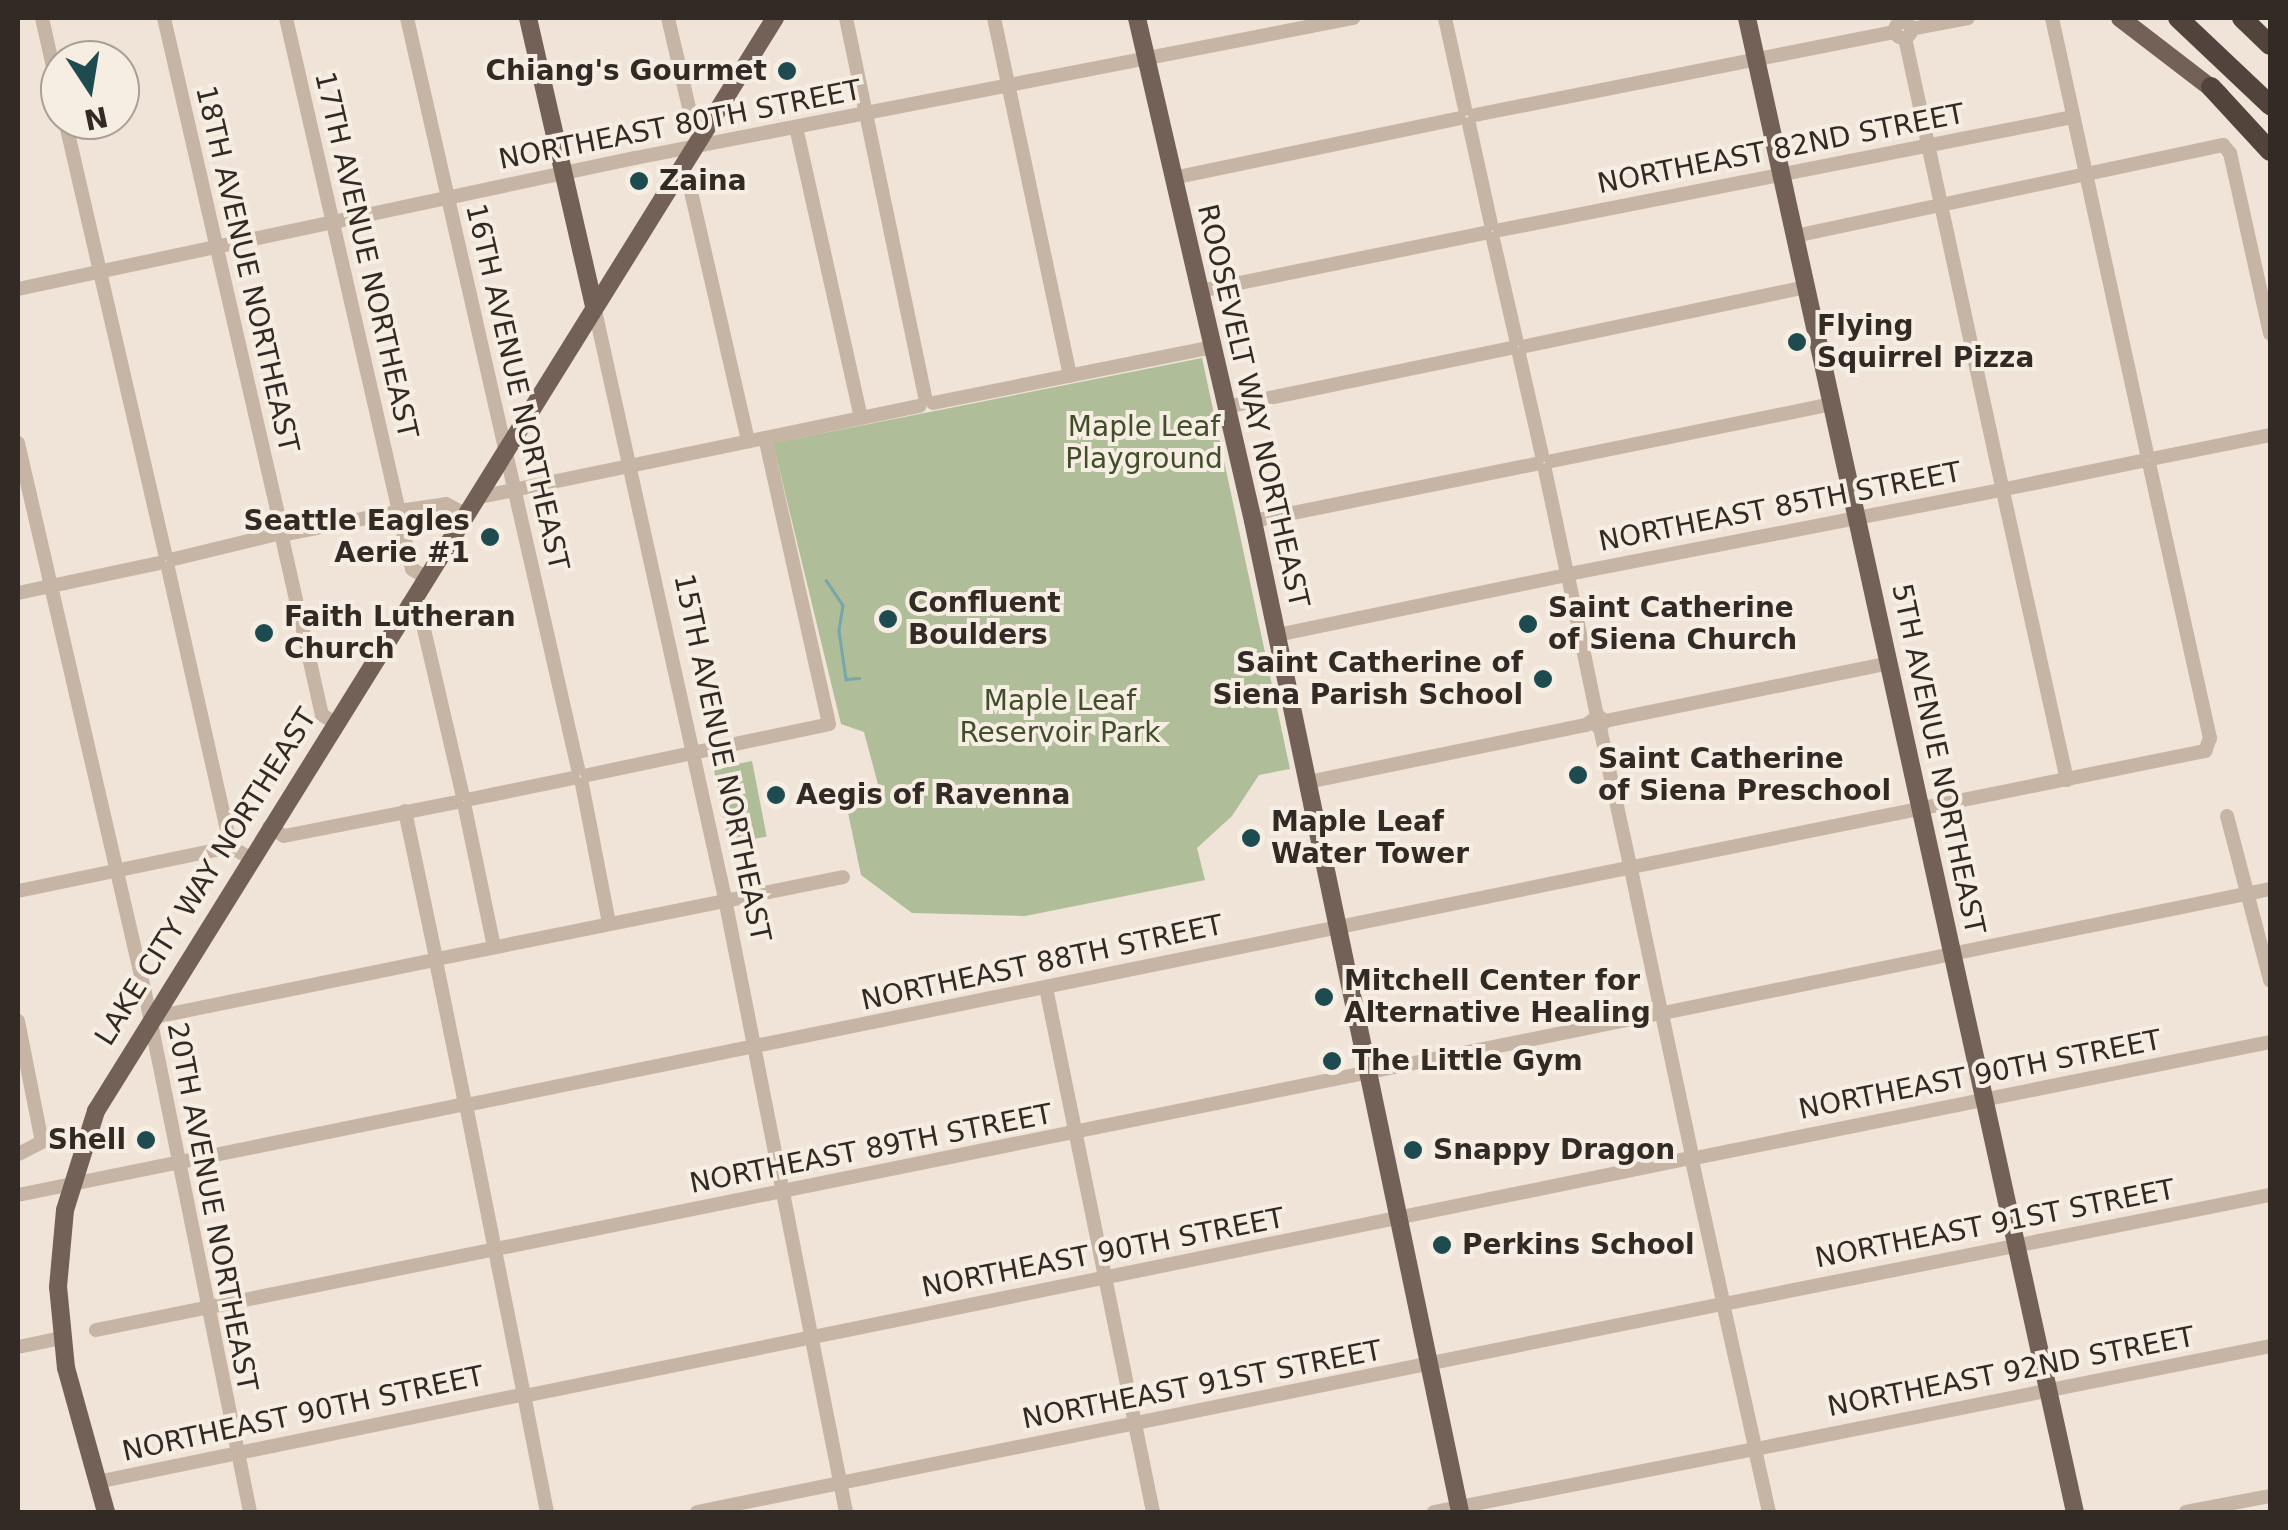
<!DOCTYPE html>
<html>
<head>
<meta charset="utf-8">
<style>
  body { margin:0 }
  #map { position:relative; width:2288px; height:1530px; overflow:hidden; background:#efe4d7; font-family:"DejaVu Sans",sans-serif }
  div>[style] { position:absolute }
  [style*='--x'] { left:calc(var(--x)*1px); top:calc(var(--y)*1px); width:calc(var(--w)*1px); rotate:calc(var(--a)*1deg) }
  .green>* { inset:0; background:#afbd98; transform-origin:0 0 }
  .stream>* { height:2.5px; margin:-1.25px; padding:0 1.25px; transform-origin:1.25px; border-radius:1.25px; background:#78a6aa }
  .minor>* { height:14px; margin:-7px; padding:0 7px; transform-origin:7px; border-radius:7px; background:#c6b5a4 }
  .minor>.ring { margin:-7px; padding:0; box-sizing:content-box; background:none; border:14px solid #c6b5a4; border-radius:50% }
  .major>* { height:18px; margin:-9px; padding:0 9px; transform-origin:9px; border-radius:9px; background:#736157 }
  .highway>* { height:20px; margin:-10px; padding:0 10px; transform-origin:10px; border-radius:10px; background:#52443d }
  .dots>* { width:28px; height:28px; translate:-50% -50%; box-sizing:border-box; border:5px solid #f7eee3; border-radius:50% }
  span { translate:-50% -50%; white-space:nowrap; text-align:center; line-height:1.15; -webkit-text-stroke:8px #f7eee3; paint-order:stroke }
  .poi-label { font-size:28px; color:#322a25; font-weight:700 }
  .right { translate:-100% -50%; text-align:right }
  .left { translate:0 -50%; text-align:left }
  .street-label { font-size:28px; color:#322a25 }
  .park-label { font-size:28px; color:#404e2a }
  .frame { position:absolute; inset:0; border:20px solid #322a25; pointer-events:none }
  .north { position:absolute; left:40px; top:40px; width:100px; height:100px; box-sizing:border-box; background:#f7eee3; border:2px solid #a8a097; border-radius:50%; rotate:168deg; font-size:28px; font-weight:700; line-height:40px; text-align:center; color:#322a25 }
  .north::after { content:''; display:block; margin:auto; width:35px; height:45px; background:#1e4b50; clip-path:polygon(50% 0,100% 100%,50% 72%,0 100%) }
</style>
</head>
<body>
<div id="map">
  <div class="green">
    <div style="clip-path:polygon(1202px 358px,1290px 769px,1259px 775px,1232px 816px,1197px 848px,1205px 880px,1025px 916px,912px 913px,861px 875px,846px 803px,880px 792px,864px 732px,841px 724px,773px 443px)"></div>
    <div style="left:752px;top:761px;width:77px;height:39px;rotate:79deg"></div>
  </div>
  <div class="stream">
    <div style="--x:826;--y:580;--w:30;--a:56"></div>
    <div style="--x:843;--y:605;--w:26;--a:99"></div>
    <div style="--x:839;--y:631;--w:49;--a:81.7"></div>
    <div style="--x:846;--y:679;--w:13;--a:-4"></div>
  </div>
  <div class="minor">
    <div style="--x:42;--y:18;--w:82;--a:77.3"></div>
    <div style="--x:164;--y:18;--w:526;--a:77.05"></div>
    <div style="--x:286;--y:18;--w:499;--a:77.1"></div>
    <div style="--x:407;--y:18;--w:770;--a:77.17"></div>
    <div style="--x:668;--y:18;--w:105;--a:76.8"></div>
    <div style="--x:692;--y:120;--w:15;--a:32"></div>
    <div style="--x:846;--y:18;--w:387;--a:78.2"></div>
    <div style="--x:994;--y:18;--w:366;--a:78"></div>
    <div style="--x:1445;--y:18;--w:93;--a:77.6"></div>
    <div style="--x:2052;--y:18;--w:445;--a:77.7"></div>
    <div class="ring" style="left:1895px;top:22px;width:2px;height:2px"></div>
    <div style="--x:1911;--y:29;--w:58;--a:-10.9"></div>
    <div style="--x:1905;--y:38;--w:454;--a:77.8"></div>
    <div style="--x:1475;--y:115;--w:428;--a:-11.2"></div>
    <div style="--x:65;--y:120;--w:445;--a:77"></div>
    <div style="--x:1469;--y:124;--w:102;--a:77.6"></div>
    <div style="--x:796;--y:127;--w:298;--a:77.4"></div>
    <div style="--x:675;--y:175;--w:16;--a:30"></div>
    <div style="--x:689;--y:183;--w:265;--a:77.1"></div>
    <div style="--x:1173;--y:178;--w:292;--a:-11.8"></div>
    <div style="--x:1500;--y:230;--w:584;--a:-11.16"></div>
    <div style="--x:1795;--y:236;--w:438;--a:-12"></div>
    <div style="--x:2223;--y:145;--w:11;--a:49"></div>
    <div style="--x:2230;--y:153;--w:185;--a:77.5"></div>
    <div style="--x:1493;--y:239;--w:103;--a:77"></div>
    <div style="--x:18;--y:289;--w:631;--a:-11.99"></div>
    <div style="--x:635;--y:158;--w:732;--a:-11.03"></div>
    <div style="--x:1200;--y:291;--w:291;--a:-11.5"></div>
    <div style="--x:594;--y:306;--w:602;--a:77.53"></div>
    <div style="--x:724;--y:894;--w:630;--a:78.83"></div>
    <div style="--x:1526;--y:346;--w:287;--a:-11.9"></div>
    <div style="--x:1519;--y:354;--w:104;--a:77.2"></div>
    <div style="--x:933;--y:403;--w:285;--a:-11.3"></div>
    <div style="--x:1226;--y:407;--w:291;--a:-11.7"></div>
    <div style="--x:18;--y:443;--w:564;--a:77"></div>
    <div style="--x:145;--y:993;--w:530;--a:78.56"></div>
    <div style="--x:2156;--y:458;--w:116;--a:-11.4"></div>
    <div style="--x:1552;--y:461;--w:286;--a:-11.5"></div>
    <div style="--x:1545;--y:470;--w:101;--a:78"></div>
    <div style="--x:2010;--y:488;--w:134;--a:-11.6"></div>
    <div style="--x:2004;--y:496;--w:291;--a:77.5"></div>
    <div style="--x:475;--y:498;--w:454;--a:-11.7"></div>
    <div style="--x:406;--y:510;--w:40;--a:-8.5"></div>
    <div style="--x:446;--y:504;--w:21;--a:28"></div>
    <div style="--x:400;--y:519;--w:51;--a:76.5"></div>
    <div style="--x:412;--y:569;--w:15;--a:32"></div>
    <div style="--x:1253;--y:521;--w:289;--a:-11.4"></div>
    <div style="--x:287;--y:534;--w:106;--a:-11.4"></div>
    <div style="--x:283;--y:542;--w:177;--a:77.3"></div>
    <div style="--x:322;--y:715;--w:14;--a:30"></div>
    <div style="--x:174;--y:559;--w:115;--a:-13.6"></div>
    <div style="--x:168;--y:568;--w:286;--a:77.3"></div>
    <div style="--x:1574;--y:573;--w:430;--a:-11"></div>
    <div style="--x:1569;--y:581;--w:138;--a:78.3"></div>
    <div style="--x:18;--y:593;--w:144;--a:-12"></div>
    <div style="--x:408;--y:604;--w:14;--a:34"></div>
    <div style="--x:420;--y:612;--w:186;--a:76.9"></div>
    <div style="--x:1277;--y:635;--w:291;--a:-11.7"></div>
    <div style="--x:1605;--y:721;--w:290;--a:-11.5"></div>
    <div style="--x:1600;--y:728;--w:136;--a:77.7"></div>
    <div style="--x:588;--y:775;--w:246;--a:-11.9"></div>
    <div style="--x:829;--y:724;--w:293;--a:-102.6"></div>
    <div style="--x:1308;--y:782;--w:284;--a:-11.6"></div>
    <div style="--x:1586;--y:725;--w:15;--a:-37"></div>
    <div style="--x:1598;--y:716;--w:9;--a:36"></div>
    <div style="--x:1605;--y:721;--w:9;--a:126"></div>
    <div style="--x:1600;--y:728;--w:9;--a:-144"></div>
    <div style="--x:582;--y:784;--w:142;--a:79"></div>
    <div style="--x:471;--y:799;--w:104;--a:-11.6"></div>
    <div style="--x:465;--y:808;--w:142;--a:78.2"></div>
    <div style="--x:405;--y:811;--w:145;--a:78.1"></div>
    <div style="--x:2227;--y:816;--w:170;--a:75.3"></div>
    <div style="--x:269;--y:827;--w:17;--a:31"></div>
    <div style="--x:284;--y:836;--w:176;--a:-11.1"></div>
    <div style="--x:1637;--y:866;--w:580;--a:-11.45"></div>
    <div style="--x:2205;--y:751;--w:14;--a:-69"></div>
    <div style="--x:2210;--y:738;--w:278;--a:-102.5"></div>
    <div style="--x:1632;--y:874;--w:136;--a:78.1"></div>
    <div style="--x:18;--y:891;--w:217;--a:-11.7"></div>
    <div style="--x:231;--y:847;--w:22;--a:30"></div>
    <div style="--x:442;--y:958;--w:409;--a:-11.4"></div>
    <div style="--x:437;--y:966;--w:136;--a:78.5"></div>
    <div style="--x:1046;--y:988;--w:535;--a:78.46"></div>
    <div style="--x:1668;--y:1012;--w:614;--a:-11.55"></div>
    <div style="--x:150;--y:1018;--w:286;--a:-11.5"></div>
    <div style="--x:1663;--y:1019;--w:135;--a:78"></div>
    <div style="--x:18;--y:1021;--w:123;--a:78.8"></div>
    <div style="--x:42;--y:1142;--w:27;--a:153"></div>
    <div style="--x:471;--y:1104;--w:1176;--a:-11.53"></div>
    <div style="--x:467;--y:1110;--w:286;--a:78.7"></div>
    <div style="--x:1700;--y:1157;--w:581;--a:-11.41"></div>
    <div style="--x:1693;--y:1165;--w:135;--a:77.6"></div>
    <div style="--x:18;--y:1195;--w:451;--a:-11.5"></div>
    <div style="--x:1729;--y:1303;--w:552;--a:-11.29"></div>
    <div style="--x:1724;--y:1308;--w:137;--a:77.4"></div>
    <div style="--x:96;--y:1330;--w:1592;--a:-11.45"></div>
    <div style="--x:18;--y:1347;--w:45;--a:-11.6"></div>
    <div style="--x:529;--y:1395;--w:1181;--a:-11.53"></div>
    <div style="--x:525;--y:1400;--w:114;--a:78.9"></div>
    <div style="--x:1761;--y:1448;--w:519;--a:-11.33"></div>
    <div style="--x:1756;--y:1454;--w:59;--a:77.4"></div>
    <div style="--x:97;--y:1482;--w:431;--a:-11.6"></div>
    <div style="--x:697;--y:1512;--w:1041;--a:-11.47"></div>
    <div style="--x:1434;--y:1512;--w:321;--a:-11.1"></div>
    <div style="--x:2186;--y:1512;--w:86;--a:-10.8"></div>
  </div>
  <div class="major">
    <div style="--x:528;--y:18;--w:295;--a:77.1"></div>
    <div style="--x:1137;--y:18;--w:516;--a:77.01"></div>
    <div style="--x:1253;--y:521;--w:1012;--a:78.2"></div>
    <div style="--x:1747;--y:18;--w:1530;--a:77.62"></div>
    <div style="--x:2120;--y:18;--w:125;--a:37.5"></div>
    <div style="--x:106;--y:1512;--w:149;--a:-105.5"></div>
    <div style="--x:66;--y:1368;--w:81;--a:-95.6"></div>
    <div style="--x:58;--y:1287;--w:77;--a:-84.8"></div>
    <div style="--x:65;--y:1210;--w:104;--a:-72.6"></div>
    <div style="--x:96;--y:1111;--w:1287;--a:-58.15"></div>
  </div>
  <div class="highway">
    <div style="--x:2178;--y:18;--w:127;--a:43.4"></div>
    <div style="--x:2242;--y:18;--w:39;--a:44"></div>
    <div style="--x:2211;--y:87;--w:87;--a:47.3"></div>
  </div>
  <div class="dots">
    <div style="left:787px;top:71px;background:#1e4b50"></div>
    <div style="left:639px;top:181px;background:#1e4b50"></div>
    <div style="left:1797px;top:342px;background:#1e4b50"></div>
    <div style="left:490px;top:537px;background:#1e4b50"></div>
    <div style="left:888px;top:619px;background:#1e4b50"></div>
    <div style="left:1528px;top:624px;background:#1e4b50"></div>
    <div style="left:264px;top:633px;background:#1e4b50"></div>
    <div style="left:1543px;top:679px;background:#1e4b50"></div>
    <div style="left:1578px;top:775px;background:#1e4b50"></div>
    <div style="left:776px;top:795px;background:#1e4b50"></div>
    <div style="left:1251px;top:838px;background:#1e4b50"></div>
    <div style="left:1324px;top:997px;background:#1e4b50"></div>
    <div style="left:1332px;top:1061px;background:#1e4b50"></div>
    <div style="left:146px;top:1140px;background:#1e4b50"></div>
    <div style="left:1413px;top:1150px;background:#1e4b50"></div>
    <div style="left:1442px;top:1245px;background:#1e4b50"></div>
  </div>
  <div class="poi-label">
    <span class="right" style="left:767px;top:71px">Chiang's Gourmet</span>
    <span class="left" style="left:659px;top:181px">Zaina</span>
    <span class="left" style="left:1817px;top:342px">Flying<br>Squirrel Pizza</span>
    <span class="right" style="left:470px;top:537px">Seattle Eagles<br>Aerie #1</span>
    <span class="left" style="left:908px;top:619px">Confluent<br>Boulders</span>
    <span class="left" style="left:1548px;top:624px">Saint Catherine<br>of Siena Church</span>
    <span class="left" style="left:284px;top:633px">Faith Lutheran<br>Church</span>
    <span class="right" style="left:1523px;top:679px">Saint Catherine of<br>Siena Parish School</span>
    <span class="left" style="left:1598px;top:775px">Saint Catherine<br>of Siena Preschool</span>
    <span class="left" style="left:796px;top:795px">Aegis of Ravenna</span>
    <span class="left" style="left:1271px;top:838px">Maple Leaf<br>Water Tower</span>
    <span class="left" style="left:1344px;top:997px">Mitchell Center for<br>Alternative Healing</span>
    <span class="left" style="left:1352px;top:1061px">The Little Gym</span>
    <span class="right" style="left:126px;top:1140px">Shell</span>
    <span class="left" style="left:1433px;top:1150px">Snappy Dragon</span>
    <span class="left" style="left:1462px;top:1245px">Perkins School</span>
  </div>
  <div class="street-label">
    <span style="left:680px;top:125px;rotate:-11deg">NORTHEAST 80TH STREET</span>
    <span style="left:1781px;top:149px;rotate:-11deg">NORTHEAST 82ND STREET</span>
    <span style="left:366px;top:255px;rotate:77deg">17TH AVENUE NORTHEAST</span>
    <span style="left:247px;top:269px;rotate:77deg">18TH AVENUE NORTHEAST</span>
    <span style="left:517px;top:387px;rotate:77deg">16TH AVENUE NORTHEAST</span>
    <span style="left:1253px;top:406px;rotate:77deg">ROOSEVELT WAY NORTHEAST</span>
    <span style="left:1780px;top:507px;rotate:-11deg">NORTHEAST 85TH STREET</span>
    <span style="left:722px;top:758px;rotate:78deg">15TH AVENUE NORTHEAST</span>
    <span style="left:1938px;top:759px;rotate:78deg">5TH AVENUE NORTHEAST</span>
    <span style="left:206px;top:877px;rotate:-58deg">LAKE CITY WAY NORTHEAST</span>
    <span style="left:1042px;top:963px;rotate:-12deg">NORTHEAST 88TH STREET</span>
    <span style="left:1980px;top:1075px;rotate:-11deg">NORTHEAST 90TH STREET</span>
    <span style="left:871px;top:1149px;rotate:-11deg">NORTHEAST 89TH STREET</span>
    <span style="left:212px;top:1207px;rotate:79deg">20TH AVENUE NORTHEAST</span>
    <span style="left:1995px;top:1224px;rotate:-11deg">NORTHEAST 91ST STREET</span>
    <span style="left:1103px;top:1253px;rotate:-11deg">NORTHEAST 90TH STREET</span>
    <span style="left:2011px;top:1372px;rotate:-11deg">NORTHEAST 92ND STREET</span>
    <span style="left:1202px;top:1385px;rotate:-11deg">NORTHEAST 91ST STREET</span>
    <span style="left:303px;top:1414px;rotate:-12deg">NORTHEAST 90TH STREET</span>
  </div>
  <div class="park-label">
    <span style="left:1144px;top:443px">Maple Leaf<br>Playground</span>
    <span style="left:1060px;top:717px">Maple Leaf<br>Reservoir Park</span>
  </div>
  <div class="frame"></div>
  <div class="north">N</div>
</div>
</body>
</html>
